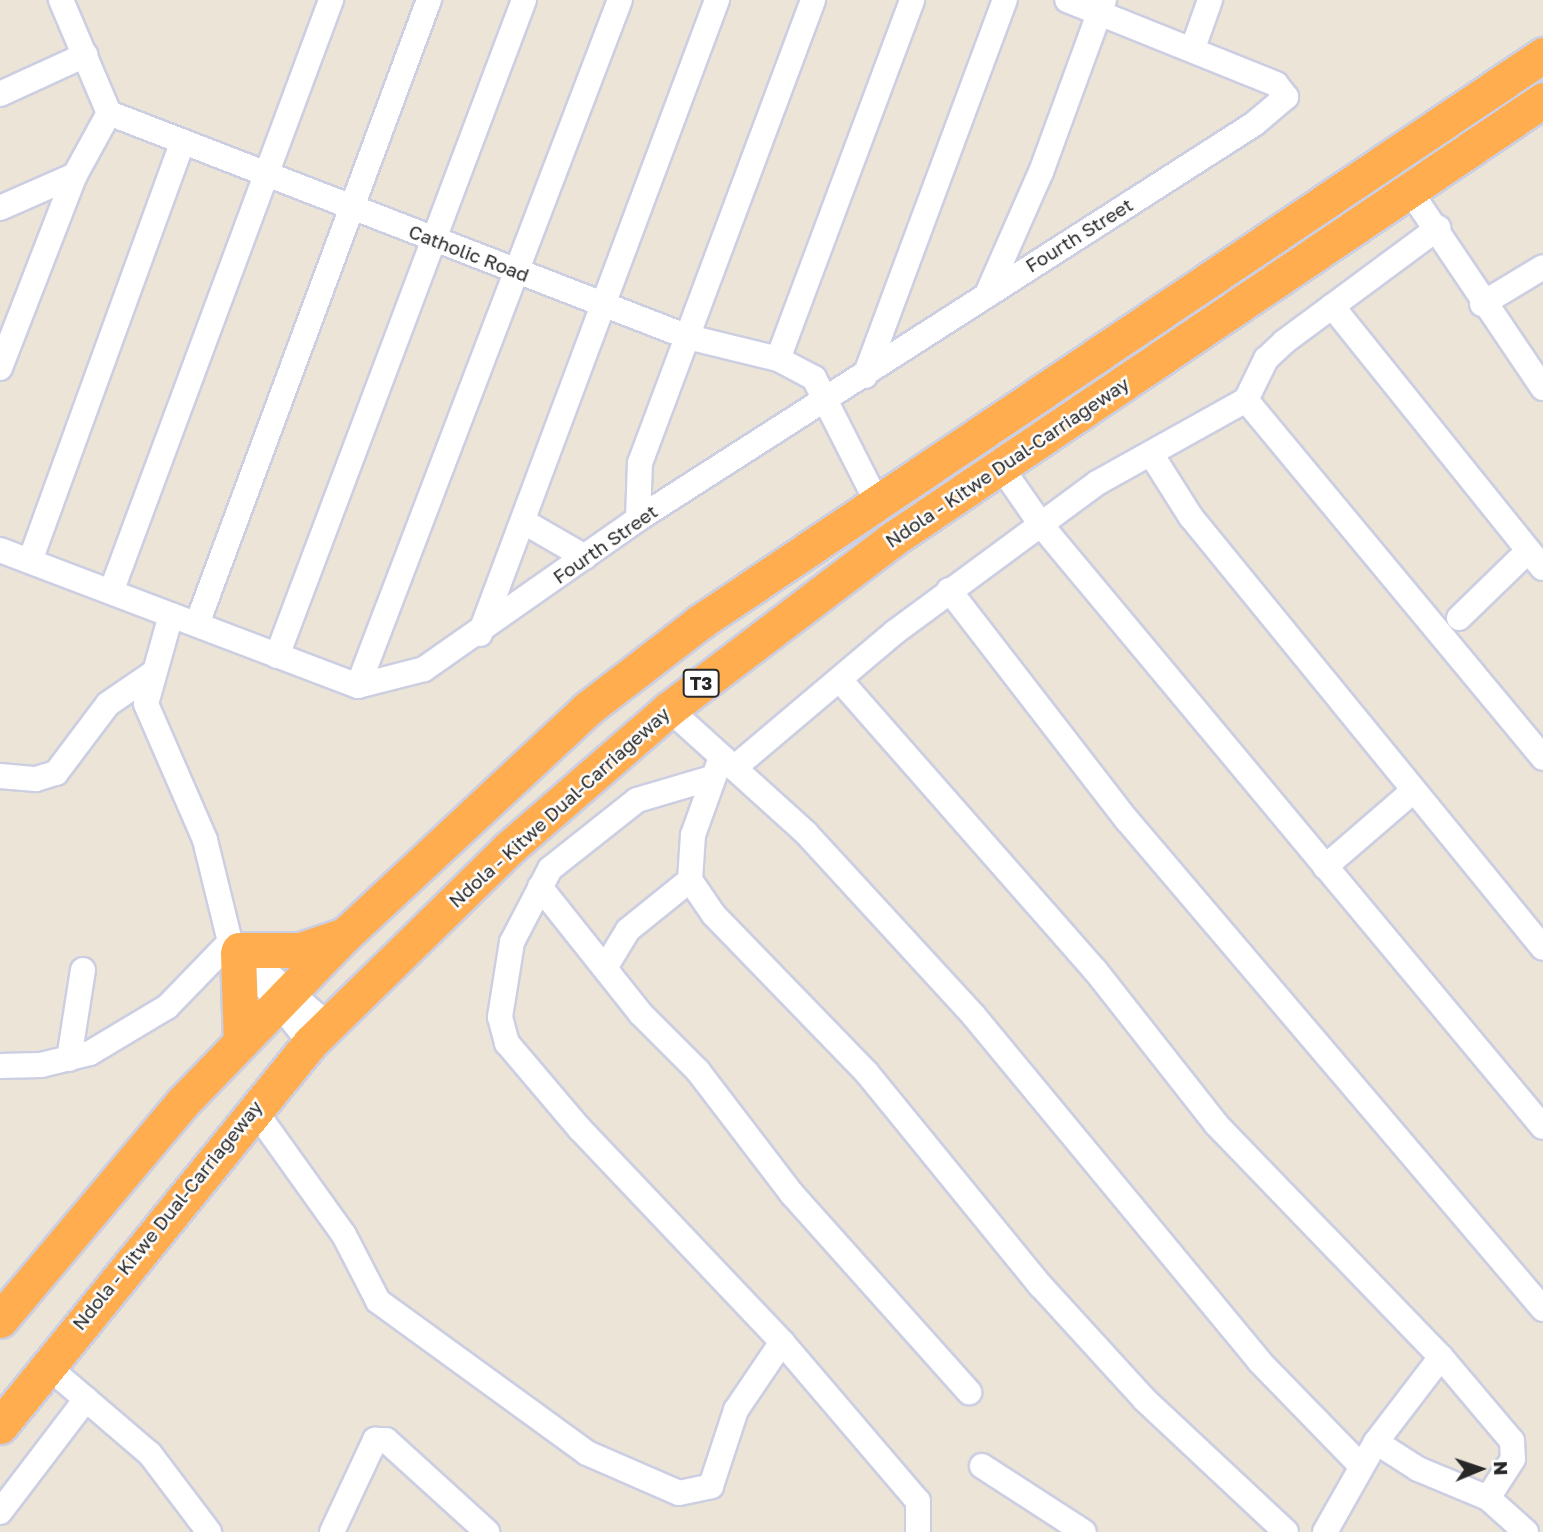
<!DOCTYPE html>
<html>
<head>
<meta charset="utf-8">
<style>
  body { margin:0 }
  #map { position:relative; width:1543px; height:1532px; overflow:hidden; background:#ebe4d7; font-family:"Golos Text",sans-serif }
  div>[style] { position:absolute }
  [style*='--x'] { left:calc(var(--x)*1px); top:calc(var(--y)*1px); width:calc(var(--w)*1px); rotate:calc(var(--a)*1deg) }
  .roads { filter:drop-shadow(2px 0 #cccee2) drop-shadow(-2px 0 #cccee2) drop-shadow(0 2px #cccee2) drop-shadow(0 -2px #cccee2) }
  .minor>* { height:24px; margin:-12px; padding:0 12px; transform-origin:12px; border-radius:12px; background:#fff }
  .highway>* { height:35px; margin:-17.5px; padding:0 17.5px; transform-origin:17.5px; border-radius:17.5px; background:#ffad4e }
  span { translate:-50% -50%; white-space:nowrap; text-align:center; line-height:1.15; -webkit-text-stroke:5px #fff; paint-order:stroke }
  .shield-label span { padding:2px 5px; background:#fff; border:2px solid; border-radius:5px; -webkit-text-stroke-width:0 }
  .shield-label { font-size:18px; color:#272727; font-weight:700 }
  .street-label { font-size:19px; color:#272727 }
  .north { position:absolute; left:1445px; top:1434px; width:70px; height:70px; -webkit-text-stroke:5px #fff; paint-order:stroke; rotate:88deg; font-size:19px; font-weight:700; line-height:28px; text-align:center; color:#272727 }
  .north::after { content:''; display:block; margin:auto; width:24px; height:32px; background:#272727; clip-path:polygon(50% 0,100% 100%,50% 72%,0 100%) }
</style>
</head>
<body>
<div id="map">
  <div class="roads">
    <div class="minor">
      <div style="--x:61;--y:0;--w:123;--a:67"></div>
      <div style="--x:109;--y:113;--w:621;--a:21.15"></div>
      <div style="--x:688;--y:337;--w:93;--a:13.7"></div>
      <div style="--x:778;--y:359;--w:41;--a:27.8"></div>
      <div style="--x:814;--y:378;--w:141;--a:63.1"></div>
      <div style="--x:1193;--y:48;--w:51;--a:-70.5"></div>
      <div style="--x:0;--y:94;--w:94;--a:-24.6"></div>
      <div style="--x:1412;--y:194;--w:234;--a:56"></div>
      <div style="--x:0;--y:208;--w:82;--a:-23.7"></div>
      <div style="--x:75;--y:175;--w:71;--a:-61.3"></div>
      <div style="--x:988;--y:292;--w:131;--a:-66.2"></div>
      <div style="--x:1041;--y:172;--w:183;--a:-69.9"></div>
      <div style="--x:1482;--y:304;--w:71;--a:-31.2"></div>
      <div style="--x:1332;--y:306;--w:336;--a:51.2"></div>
      <div style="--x:778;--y:359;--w:383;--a:-69.5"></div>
      <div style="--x:0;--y:368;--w:207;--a:-68.8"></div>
      <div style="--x:865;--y:376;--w:401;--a:-69.6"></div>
      <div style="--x:1246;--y:400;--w:465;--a:50.3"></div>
      <div style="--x:1153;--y:457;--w:71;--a:57.7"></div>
      <div style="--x:1191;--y:517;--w:556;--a:50.76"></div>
      <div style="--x:1001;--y:467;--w:72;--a:55.2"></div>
      <div style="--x:1042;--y:526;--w:782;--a:50.19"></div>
      <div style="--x:638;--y:519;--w:56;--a:-88"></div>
      <div style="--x:640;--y:463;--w:494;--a:-69.5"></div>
      <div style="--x:526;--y:523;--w:68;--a:30"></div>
      <div style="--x:0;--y:550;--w:383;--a:20.8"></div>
      <div style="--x:358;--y:686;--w:68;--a:-14.4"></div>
      <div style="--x:424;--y:669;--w:261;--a:-35"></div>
      <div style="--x:638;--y:519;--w:732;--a:-32.67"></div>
      <div style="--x:1254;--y:124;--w:42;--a:-40.2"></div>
      <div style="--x:1286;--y:97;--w:16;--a:-128"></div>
      <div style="--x:1276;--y:84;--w:225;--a:-158.1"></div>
      <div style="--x:30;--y:561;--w:444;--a:-70"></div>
      <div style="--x:949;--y:590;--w:291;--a:52.3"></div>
      <div style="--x:1127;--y:820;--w:642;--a:49.61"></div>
      <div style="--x:111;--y:592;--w:632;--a:-69.61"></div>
      <div style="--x:171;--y:615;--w:92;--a:105.7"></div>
      <div style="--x:146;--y:704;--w:148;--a:66.5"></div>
      <div style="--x:205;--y:840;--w:105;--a:76.2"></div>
      <div style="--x:230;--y:942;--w:129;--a:51.6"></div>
      <div style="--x:1459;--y:618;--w:96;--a:-44.2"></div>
      <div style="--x:197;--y:624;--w:666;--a:-69.61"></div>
      <div style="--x:480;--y:634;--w:677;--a:-69.5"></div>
      <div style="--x:277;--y:656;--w:701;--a:-69.37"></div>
      <div style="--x:840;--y:680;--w:386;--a:48.7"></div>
      <div style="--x:1095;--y:970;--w:196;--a:51.8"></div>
      <div style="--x:1216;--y:1124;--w:324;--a:46"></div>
      <div style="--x:1441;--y:1357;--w:110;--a:49.8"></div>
      <div style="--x:1512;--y:1441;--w:18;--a:87"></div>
      <div style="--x:1513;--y:1459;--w:46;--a:122.7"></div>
      <div style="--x:358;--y:686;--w:734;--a:-69.1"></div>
      <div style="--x:669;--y:709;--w:185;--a:42.1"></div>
      <div style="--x:806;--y:833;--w:248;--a:47.4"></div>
      <div style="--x:974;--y:1016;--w:447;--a:50.4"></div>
      <div style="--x:1259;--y:1361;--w:146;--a:45.8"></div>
      <div style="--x:720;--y:760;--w:80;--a:109.8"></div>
      <div style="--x:693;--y:835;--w:45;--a:93.8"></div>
      <div style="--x:690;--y:880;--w:42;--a:55.6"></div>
      <div style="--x:714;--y:915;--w:220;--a:45.9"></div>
      <div style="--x:867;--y:1073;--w:275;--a:50.8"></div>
      <div style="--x:1041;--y:1286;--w:154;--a:47.6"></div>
      <div style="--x:1145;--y:1400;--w:193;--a:43.1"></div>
      <div style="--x:734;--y:768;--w:211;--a:-40.2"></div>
      <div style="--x:895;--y:632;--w:251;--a:-36.4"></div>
      <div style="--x:1097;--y:483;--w:171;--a:-29.1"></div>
      <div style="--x:1246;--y:400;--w:46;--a:-64"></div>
      <div style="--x:1266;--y:359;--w:25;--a:-43"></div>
      <div style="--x:1284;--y:342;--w:192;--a:-36.5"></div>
      <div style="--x:0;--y:776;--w:36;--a:5"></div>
      <div style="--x:36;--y:779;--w:21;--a:-17"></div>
      <div style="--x:56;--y:773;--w:86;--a:-53"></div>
      <div style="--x:108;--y:704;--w:51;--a:-34.6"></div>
      <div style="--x:708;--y:779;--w:74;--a:163.5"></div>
      <div style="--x:637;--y:800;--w:111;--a:141.6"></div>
      <div style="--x:550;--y:869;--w:82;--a:117.5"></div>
      <div style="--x:512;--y:942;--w:76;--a:99.1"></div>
      <div style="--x:500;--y:1017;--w:27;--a:75"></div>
      <div style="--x:507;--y:1043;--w:113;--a:49.7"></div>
      <div style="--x:580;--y:1129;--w:294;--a:46.5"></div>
      <div style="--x:1325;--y:867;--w:115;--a:-40.8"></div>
      <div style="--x:540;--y:887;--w:162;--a:51.5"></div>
      <div style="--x:641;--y:1014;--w:81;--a:45"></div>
      <div style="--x:698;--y:1071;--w:155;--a:52.6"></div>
      <div style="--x:792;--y:1194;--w:266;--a:48.2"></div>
      <div style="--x:245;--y:954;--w:108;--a:40.5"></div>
      <div style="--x:605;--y:968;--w:44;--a:-58.8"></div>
      <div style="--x:628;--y:930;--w:80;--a:-38.9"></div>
      <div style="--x:69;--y:1059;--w:90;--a:-81.1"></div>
      <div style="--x:0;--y:1066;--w:41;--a:-1.4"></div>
      <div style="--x:41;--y:1065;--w:50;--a:-13.8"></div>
      <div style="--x:90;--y:1053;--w:90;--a:-30.9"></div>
      <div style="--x:167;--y:1007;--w:91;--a:-45.9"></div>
      <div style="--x:253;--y:1108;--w:156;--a:54.4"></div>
      <div style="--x:344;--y:1235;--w:74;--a:62.7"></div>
      <div style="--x:378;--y:1301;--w:258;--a:36"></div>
      <div style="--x:587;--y:1453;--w:100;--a:23.5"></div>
      <div style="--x:679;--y:1493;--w:33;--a:-12"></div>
      <div style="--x:711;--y:1486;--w:80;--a:-71.8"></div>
      <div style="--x:736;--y:1410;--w:82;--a:-55.9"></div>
      <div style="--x:782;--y:1342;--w:209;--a:49.5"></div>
      <div style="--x:918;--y:1501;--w:31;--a:90"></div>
      <div style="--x:46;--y:1365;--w:137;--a:40.6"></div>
      <div style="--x:150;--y:1454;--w:98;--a:52.9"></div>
      <div style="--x:1376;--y:1442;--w:50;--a:32.7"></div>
      <div style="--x:1418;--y:1469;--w:76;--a:22.5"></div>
      <div style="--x:1488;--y:1498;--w:51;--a:41.8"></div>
      <div style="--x:982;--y:1466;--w:121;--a:32.9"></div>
      <div style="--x:0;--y:1512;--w:142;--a:-52.7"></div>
      <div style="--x:332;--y:1532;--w:102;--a:-64.9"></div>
      <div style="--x:375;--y:1440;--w:11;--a:0"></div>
      <div style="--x:386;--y:1440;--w:137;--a:42.3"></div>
      <div style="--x:1325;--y:1532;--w:103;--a:-60.5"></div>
      <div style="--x:1376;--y:1442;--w:107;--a:-52.6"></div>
    </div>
    <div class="highway">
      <div style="--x:239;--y:950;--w:61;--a:0"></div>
      <div style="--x:300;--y:950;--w:44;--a:-18.4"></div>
      <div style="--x:238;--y:953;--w:89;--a:88.1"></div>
      <div style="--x:0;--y:1320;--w:285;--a:-50"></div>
      <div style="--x:183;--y:1102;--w:235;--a:-45.9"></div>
      <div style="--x:347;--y:933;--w:328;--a:-43"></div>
      <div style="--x:587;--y:709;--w:143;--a:-37.6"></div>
      <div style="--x:700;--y:622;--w:1016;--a:-33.92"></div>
      <div style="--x:0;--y:1426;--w:493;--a:-51"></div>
      <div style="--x:310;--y:1043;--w:277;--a:-44.4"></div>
      <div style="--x:508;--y:849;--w:213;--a:-41"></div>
      <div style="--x:669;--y:709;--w:281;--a:-37.2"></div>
      <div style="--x:893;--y:539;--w:784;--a:-34.03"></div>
    </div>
  </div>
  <div class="shield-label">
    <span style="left:701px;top:683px">T3</span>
  </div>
  <div class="street-label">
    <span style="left:1079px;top:235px;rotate:-32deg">Fourth Street</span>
    <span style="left:469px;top:253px;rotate:21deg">Catholic Road</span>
    <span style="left:1007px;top:462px;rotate:-34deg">Ndola - Kitwe Dual-Carriageway</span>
    <span style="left:605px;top:544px;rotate:-35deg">Fourth Street</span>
    <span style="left:559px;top:807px;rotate:-42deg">Ndola - Kitwe Dual-Carriageway</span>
    <span style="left:167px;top:1215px;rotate:-51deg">Ndola - Kitwe Dual-Carriageway</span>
  </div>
  <div class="north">N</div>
</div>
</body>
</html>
